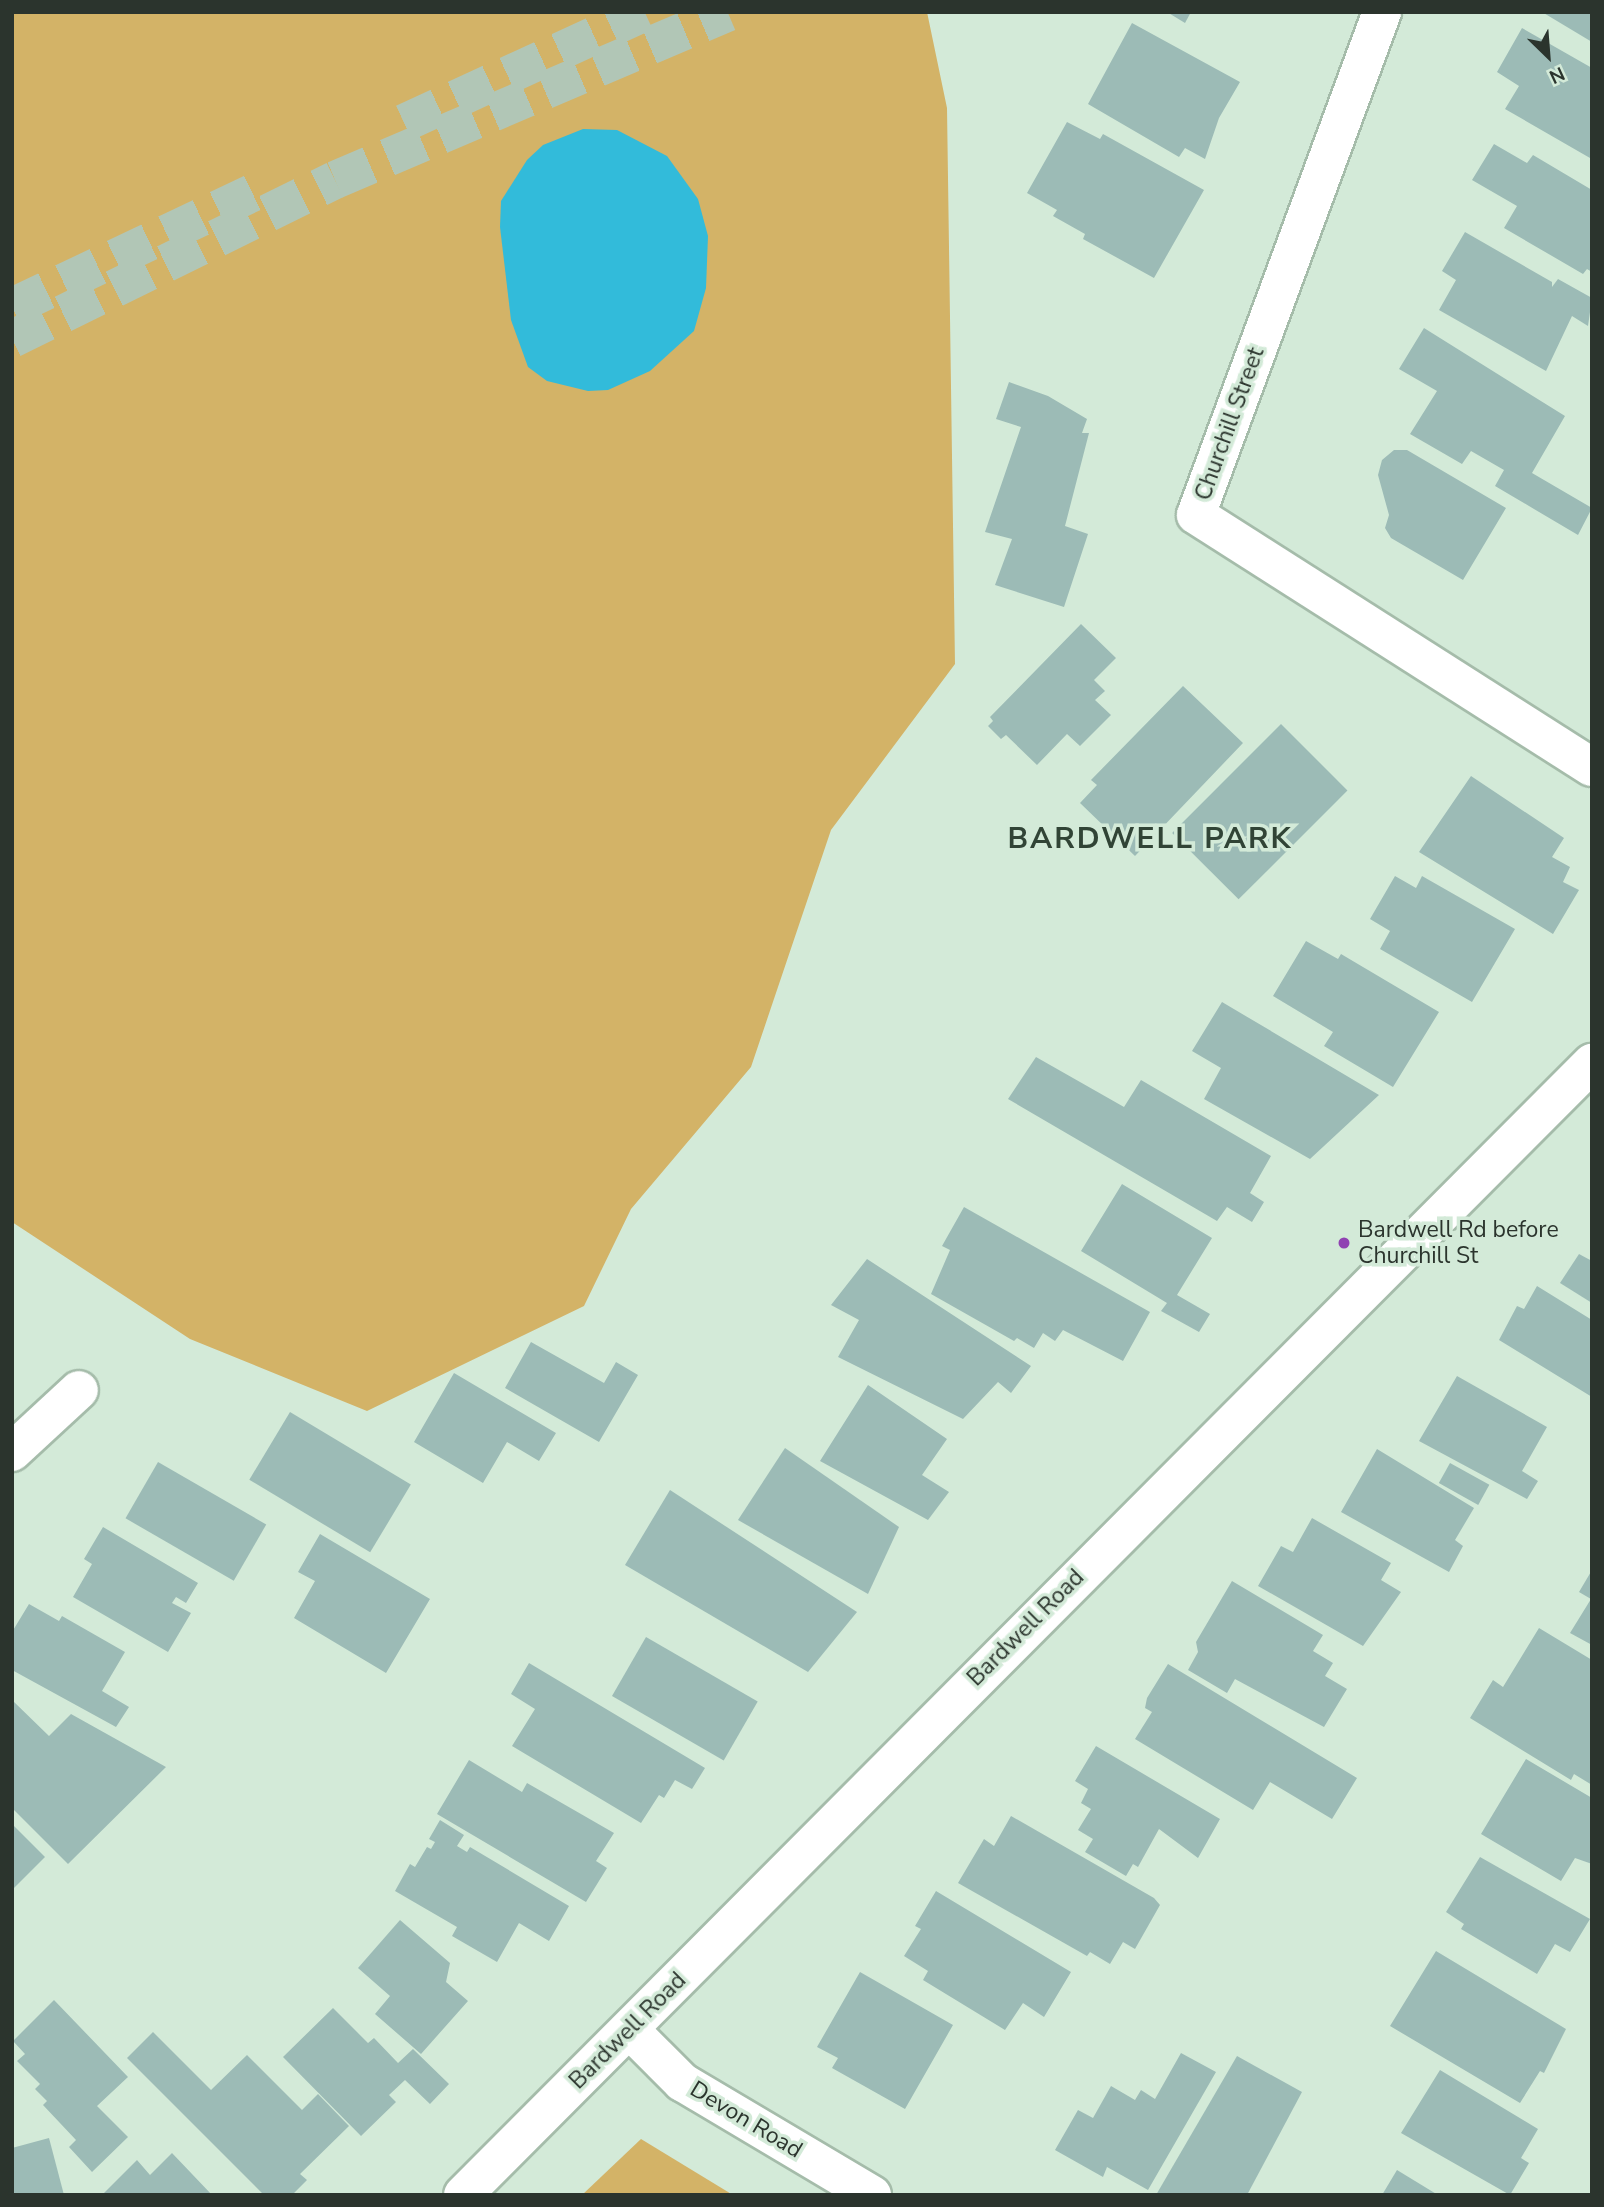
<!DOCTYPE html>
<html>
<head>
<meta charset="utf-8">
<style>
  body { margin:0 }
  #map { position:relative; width:1604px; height:2207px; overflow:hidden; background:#d3ead8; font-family:"Nunito Sans",sans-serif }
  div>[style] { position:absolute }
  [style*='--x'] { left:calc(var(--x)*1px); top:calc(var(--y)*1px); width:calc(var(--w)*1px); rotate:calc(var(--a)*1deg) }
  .green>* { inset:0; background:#d3b367 }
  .water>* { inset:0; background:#32bbda }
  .building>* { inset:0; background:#9cbbb6; transform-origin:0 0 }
  .highway-tunnel>* { height:38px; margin-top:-19px; transform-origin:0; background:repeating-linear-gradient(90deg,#b1c6b6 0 38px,transparent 0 57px) }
  .roads { filter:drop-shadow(2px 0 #a5bcaa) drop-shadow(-2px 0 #a5bcaa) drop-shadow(0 2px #a5bcaa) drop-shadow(0 -2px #a5bcaa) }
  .minor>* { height:38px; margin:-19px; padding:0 19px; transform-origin:19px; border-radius:19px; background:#fff }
  .dots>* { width:19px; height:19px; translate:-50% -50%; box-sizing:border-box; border:4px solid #d3ead8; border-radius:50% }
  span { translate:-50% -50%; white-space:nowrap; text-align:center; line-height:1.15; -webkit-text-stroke:7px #d3ead8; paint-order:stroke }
  .street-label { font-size:23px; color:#2b342d }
  .poi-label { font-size:23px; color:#2b342d }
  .left { translate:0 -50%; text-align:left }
  .district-label { font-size:30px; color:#314436; font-weight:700; letter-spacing:2px }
  .frame { position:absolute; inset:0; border:14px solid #2b342d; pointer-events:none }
  .north { position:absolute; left:1513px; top:21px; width:70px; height:70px; -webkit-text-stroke:5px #d3ead8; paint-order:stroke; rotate:155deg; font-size:19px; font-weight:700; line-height:28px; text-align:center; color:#2b342d }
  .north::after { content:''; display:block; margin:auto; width:24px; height:32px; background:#2b342d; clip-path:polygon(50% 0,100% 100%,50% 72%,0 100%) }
</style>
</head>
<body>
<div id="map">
  <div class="green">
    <div style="clip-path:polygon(12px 12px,927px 12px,947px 108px,955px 664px,831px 830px,751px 1067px,631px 1209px,584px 1306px,367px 1411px,190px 1339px,12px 1222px)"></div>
    <div style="clip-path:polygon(641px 2139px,733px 2195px,582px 2195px)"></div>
  </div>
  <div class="water">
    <div style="clip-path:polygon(583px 129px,617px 130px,667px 156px,698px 199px,708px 236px,706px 288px,694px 331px,650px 371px,608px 390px,588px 391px,547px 381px,528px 367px,511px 320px,500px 227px,501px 201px,527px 160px,543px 145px)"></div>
  </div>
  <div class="building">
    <div style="clip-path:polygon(1167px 12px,1191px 12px,1185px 23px)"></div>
    <div style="clip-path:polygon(1542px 12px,1592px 12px,1592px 42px)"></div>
    <div style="clip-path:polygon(1132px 23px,1240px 82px,1219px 118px,1205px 159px,1185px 148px,1179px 157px,1088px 104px)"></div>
    <div style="clip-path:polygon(1522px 28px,1592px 68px,1590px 158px,1505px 109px,1519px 86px,1497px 72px)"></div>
    <div style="clip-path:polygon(1067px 122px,1100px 139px,1103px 134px,1204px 190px,1154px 278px,1083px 239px,1085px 234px,1053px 216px,1057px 210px,1027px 193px)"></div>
    <div style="clip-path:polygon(1494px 144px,1527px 163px,1533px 155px,1592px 190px,1592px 272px,1587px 269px,1583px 274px,1504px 228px,1517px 206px,1472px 180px)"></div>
    <div style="clip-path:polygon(1465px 232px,1552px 282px,1552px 287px,1558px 279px,1592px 298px,1588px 326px,1572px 316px,1546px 371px,1439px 310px,1456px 280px,1442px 271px)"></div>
    <div style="clip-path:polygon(1424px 328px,1565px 416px,1532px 473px,1592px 508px,1578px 535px,1495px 486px,1504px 470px,1471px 451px,1462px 464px,1410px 434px,1437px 391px,1399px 369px)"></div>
    <div style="clip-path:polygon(1009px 382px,1048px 396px,1087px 419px,1082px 433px,1089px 433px,1065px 526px,1088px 534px,1064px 607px,995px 585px,1012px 539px,985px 532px,1021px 427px,996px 419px)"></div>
    <div style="clip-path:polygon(1394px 450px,1407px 450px,1506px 508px,1463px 580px,1391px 538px,1385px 528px,1389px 515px,1378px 475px,1382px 460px)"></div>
    <div style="clip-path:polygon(1081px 624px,1116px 658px,1094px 680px,1105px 691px,1095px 700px,1111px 715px,1080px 746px,1067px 734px,1037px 765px,1006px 735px,1001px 739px,988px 726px,993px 721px,990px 717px)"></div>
    <div style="clip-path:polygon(1183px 686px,1243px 743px,1135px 856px,1080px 803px,1097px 785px,1091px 780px)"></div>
    <div style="left:1281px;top:724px;width:94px;height:154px;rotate:45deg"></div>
    <div style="clip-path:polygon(1471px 776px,1564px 838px,1552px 857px,1570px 867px,1563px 882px,1579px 890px,1553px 934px,1419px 852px)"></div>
    <div style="clip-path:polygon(1395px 876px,1416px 888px,1422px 876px,1515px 929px,1472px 1002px,1380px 949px,1390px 931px,1370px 919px)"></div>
    <div style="clip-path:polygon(1306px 941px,1338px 959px,1341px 954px,1439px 1012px,1393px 1087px,1324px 1046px,1333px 1032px,1273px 996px)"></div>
    <div style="clip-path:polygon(1222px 1002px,1379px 1095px,1310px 1159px,1204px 1099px,1221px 1068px,1192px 1051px)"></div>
    <div style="clip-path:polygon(1036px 1057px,1124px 1107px,1141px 1080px,1271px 1156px,1250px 1193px,1264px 1202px,1252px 1222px,1227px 1207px,1217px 1221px,1008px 1099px)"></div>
    <div style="clip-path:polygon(1122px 1184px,1212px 1238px,1177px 1295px,1210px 1314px,1199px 1332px,1161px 1311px,1167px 1303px,1081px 1251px)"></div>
    <div style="clip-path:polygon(964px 1207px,1150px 1312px,1123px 1361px,1063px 1330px,1055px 1341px,1043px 1333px,1034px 1348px,1017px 1338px,1014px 1341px,931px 1294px,950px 1250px,942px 1246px)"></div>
    <div style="clip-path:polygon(1579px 1254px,1592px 1261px,1592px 1303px,1560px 1283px)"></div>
    <div style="clip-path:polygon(867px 1259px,1031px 1366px,1011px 1393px,998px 1382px,963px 1419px,838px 1357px,859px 1320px,831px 1305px)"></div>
    <div style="clip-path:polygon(1537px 1286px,1592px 1320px,1592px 1397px,1499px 1340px,1517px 1306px,1524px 1309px)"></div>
    <div style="clip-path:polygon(531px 1342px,604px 1383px,616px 1362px,638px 1375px,599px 1442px,505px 1388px)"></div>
    <div style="clip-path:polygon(454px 1373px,556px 1433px,539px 1461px,507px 1442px,483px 1483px,414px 1442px)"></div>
    <div style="clip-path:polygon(1457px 1376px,1547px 1427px,1522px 1471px,1538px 1481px,1527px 1499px,1419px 1441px)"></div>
    <div style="clip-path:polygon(868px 1385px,947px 1439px,922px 1475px,949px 1492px,928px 1520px,820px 1461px)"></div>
    <div style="left:290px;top:1412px;width:141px;height:79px;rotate:31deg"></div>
    <div style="clip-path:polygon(785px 1448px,899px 1527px,868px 1594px,738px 1520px)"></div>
    <div style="clip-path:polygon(1377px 1449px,1474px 1508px,1455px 1540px,1463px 1546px,1449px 1572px,1341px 1512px)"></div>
    <div style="left:158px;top:1462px;width:125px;height:65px;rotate:30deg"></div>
    <div style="left:1450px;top:1463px;width:45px;height:23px;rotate:29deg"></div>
    <div style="clip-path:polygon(670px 1490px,857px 1612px,808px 1672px,625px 1565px)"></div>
    <div style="clip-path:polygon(1312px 1518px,1391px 1563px,1381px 1580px,1401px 1592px,1363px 1646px,1258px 1586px,1281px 1546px,1293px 1552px)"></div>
    <div style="clip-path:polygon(103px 1527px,198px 1583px,186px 1603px,176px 1597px,172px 1603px,191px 1613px,168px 1652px,73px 1597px,92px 1564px,84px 1559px)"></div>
    <div style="clip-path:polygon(320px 1534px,430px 1599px,386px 1673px,294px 1618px,315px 1581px,298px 1572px)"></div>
    <div style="clip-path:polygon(1592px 1570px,1592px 1645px,1570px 1633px,1591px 1599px,1579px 1592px)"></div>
    <div style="clip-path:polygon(1232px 1581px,1323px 1635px,1313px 1651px,1333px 1663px,1325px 1676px,1347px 1689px,1324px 1727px,1235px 1679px,1227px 1693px,1188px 1670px,1198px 1652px,1196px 1642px)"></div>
    <div style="clip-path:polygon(29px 1604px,59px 1621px,62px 1616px,125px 1652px,102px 1691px,129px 1707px,116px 1727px,12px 1670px,12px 1632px)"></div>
    <div style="clip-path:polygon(1539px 1628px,1592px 1660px,1592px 1785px,1574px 1774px,1571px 1780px,1470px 1718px,1493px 1680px,1503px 1687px)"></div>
    <div style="left:646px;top:1637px;width:129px;height:68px;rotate:30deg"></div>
    <div style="clip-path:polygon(529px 1663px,705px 1768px,692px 1789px,675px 1780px,664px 1798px,659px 1795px,641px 1823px,512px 1746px,535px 1709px,511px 1694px)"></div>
    <div style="clip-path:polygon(1168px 1664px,1357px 1778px,1332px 1819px,1270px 1782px,1253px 1810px,1135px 1739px,1152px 1712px,1145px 1708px,1147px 1698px)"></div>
    <div style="clip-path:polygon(12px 1700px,49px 1736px,71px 1714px,166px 1767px,68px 1864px,12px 1808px)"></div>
    <div style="clip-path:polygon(1096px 1746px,1220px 1819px,1198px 1858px,1159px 1829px,1138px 1867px,1133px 1864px,1126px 1876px,1085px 1852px,1093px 1839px,1078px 1830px,1091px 1809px,1081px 1803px,1088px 1789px,1075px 1781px)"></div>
    <div style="clip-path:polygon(1526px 1759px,1592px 1798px,1592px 1864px,1575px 1858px,1561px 1881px,1481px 1834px)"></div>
    <div style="clip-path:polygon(469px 1760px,522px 1792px,527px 1783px,614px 1833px,596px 1861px,607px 1868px,586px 1902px,437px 1814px)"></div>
    <div style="clip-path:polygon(1011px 1816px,1154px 1898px,1160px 1905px,1135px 1949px,1123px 1942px,1110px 1964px,1090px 1952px,1087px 1956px,958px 1883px,984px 1839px,994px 1846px)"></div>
    <div style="clip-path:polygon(440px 1820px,464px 1835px,457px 1846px,467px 1852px,470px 1847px,569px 1906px,549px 1941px,519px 1923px,497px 1962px,452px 1936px,457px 1927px,395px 1891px,410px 1864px,415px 1867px,427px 1847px,431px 1849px,435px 1842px,429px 1839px)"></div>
    <div style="clip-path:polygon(12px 1824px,45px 1857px,12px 1890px)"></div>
    <div style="clip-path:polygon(1480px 1857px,1590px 1919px,1570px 1952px,1555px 1944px,1537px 1974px,1461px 1929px,1464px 1924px,1446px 1912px)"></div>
    <div style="clip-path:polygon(936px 1891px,1071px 1972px,1044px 2017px,1023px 2003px,1005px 2030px,923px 1980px,928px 1971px,904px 1956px,921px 1929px,915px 1926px)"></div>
    <div style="clip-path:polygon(400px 1920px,450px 1963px,446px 1982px,468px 2001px,421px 2054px,375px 2014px,390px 1996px,358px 1968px)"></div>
    <div style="clip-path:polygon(1436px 1951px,1566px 2029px,1544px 2073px,1540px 2071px,1520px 2103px,1390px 2026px)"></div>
    <div style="clip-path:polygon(860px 1972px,953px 2025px,905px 2109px,832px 2068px,838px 2058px,817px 2047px)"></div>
    <div style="clip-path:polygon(54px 2000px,128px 2077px,97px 2106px,128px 2137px,92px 2172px,69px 2147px,76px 2140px,43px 2105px,47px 2101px,35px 2089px,40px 2084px,17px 2061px,25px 2054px,13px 2041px)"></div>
    <div style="clip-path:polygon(333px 2008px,368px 2043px,374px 2038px,398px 2063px,413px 2049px,449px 2084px,430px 2104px,405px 2080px,389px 2095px,396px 2102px,361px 2136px,283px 2057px)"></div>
    <div style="clip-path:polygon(153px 2032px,211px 2090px,247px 2055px,302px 2110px,318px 2094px,349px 2126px,300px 2174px,307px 2180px,292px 2195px,264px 2195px,127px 2058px)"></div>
    <div style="clip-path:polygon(1181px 2053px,1216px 2072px,1148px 2190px,1107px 2167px,1103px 2177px,1055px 2150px,1078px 2110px,1093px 2118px,1111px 2086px,1135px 2100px,1141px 2090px,1155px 2099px)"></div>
    <div style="clip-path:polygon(1237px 2056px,1302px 2092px,1247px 2195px,1156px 2195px)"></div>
    <div style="clip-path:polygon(1440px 2070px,1538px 2129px,1521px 2158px,1529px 2163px,1510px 2195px,1401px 2133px)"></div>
    <div style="clip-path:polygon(49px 2138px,64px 2195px,12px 2195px,12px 2148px)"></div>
    <div style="clip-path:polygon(172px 2153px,212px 2195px,102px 2195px,137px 2160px,150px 2175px)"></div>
    <div style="clip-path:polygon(1397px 2170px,1438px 2195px,1382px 2195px)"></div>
  </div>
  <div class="highway-tunnel">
    <div style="--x:404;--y:123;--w:265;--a:-24.7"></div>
    <div style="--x:12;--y:307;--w:268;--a:-25.4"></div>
    <div style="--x:12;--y:339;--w:360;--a:-26.2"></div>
    <div style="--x:335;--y:180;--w:427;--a:-23.1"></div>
  </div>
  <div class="roads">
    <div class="minor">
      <div style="--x:1382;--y:12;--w:536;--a:110.29"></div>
      <div style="--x:1196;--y:515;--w:469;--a:32.5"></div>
      <div style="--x:12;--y:1452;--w:91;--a:-42.8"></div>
      <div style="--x:630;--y:2030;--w:74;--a:45"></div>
      <div style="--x:682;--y:2082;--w:221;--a:30.7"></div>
      <div style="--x:463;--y:2195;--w:1599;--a:-45.08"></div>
    </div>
  </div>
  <div class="dots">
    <div style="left:1344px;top:1243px;background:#9042b2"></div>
  </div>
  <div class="street-label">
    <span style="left:1230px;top:424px;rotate:-70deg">Churchill Street</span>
    <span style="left:1026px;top:1628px;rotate:-45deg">Bardwell Road</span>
    <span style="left:628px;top:2031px;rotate:-45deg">Bardwell Road</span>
    <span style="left:746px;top:2120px;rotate:31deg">Devon Road</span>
  </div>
  <div class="poi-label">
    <span class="left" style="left:1358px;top:1243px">Bardwell Rd before<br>Churchill St</span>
  </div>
  <div class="district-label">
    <span style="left:1150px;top:839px">BARDWELL PARK</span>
  </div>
  <div class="frame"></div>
  <div class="north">N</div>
</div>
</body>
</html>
